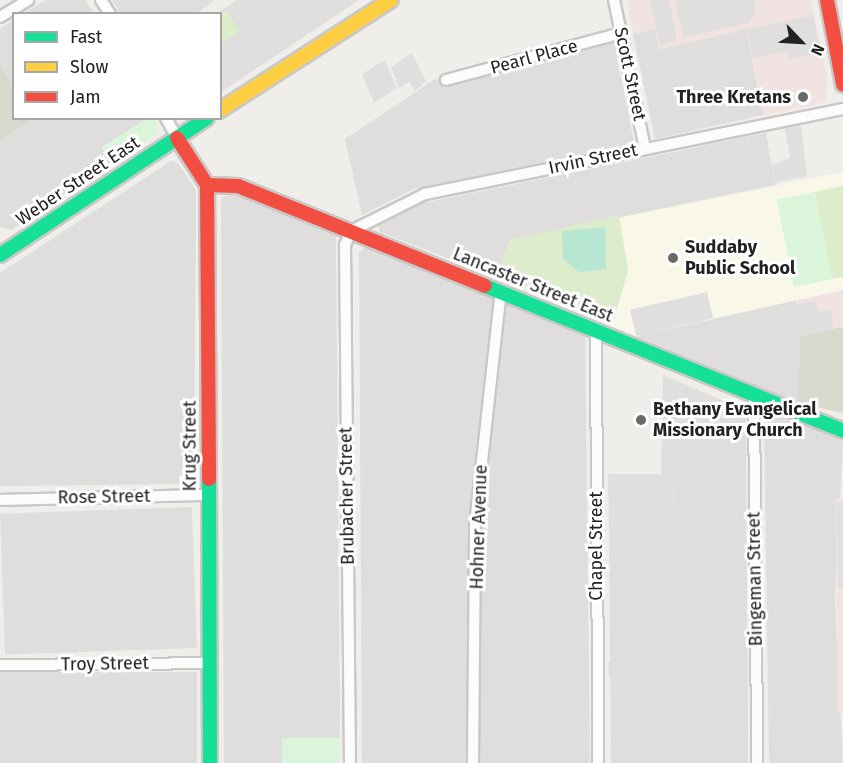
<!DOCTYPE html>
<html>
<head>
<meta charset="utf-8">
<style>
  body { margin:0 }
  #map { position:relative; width:843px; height:763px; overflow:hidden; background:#f0eeeb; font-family:"Fira Sans",sans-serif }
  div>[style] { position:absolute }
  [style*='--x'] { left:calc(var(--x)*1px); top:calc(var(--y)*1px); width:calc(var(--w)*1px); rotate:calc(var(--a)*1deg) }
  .residential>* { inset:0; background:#dfdedc; transform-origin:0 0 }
  .commercial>* { inset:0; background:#f1e3e1 }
  .education>* { inset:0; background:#f8f7e8 }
  .construction>* { inset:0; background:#d9d9cd }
  .grass>* { inset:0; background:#ddeccb }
  .park>* { inset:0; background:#daf5da; transform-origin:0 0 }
  .pitch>* { inset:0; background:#b7e6d2 }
  .parking>* { inset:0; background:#e0dfde; transform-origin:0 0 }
  .round { border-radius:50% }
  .roads { filter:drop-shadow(2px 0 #c9c8c7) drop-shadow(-2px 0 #c9c8c7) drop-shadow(0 2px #c9c8c7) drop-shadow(0 -2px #c9c8c7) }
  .street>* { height:10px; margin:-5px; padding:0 5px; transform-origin:5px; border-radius:5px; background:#fdfcfc }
  .fast>* { height:14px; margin:-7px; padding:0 7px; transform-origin:7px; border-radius:7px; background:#16e098 }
  .slow>* { height:14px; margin:-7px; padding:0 7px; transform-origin:7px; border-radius:7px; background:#ffcf43 }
  .jam>* { height:14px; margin:-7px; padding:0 7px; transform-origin:7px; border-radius:7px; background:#f24e42 }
  .dots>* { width:16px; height:16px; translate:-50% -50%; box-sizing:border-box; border:3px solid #fff; border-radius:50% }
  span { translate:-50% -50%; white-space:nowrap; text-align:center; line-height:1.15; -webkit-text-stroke:6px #fff; paint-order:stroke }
  .street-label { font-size:18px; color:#222 }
  .poi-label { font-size:18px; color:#222; font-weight:700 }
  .right { translate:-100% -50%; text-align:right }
  .left { translate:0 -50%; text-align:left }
  .legend { position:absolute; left:12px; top:12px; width:210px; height:108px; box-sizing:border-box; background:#fff; border:2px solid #a7a7a7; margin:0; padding:8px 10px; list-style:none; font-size:18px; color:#222 }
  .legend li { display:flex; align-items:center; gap:12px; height:30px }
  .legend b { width:30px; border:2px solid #a7a7a7 }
  .north { position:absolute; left:771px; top:12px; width:60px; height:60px; -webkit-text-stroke:4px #fff; paint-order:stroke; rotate:115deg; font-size:16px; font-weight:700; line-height:24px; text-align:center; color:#222 }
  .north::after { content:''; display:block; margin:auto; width:21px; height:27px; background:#222; clip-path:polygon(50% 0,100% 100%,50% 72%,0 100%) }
</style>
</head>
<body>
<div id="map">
  <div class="residential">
    <div style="clip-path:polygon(46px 0,85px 0,94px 13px,24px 13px)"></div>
    <div style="clip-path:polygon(112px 0,215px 0,196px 14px,120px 13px)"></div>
    <div style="clip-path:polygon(237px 0,359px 0,221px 92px,220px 14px,216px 14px)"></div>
    <div style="clip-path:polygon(13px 20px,14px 118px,147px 119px,102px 147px,111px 163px,11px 230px,0 227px,0 29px)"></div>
    <div style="clip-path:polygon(655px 29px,660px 49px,746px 29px,763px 115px,655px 139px,633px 34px)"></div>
    <div style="clip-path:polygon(614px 41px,634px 143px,414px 189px,362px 215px,345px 139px,435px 79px,449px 76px,452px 85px)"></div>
    <div style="clip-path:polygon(766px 133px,775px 185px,510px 240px,497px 277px,380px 232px,378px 226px,423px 203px)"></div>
    <div style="clip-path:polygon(171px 161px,178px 163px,196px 190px,194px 484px,0 486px,0 273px)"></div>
    <div style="clip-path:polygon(233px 192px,336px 233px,340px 738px,282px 740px,283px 763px,224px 763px,221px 198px)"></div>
    <div style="clip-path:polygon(366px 246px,585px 332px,590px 763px,362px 763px,359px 253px)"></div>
    <div style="clip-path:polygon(796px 300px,801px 358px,798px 403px,636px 336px)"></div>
    <div style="clip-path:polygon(717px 398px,746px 410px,748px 763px,611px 763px,609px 529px,674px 529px,672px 482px,686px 455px,717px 453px)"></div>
    <div style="clip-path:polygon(770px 411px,843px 441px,835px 601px,843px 763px,769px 763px,764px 416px)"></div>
    <div style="left:192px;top:507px;width:141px;height:192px;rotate:88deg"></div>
    <div style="left:197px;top:672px;width:91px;height:197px;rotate:90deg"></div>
  </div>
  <div class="commercial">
    <div style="clip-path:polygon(627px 0,811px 0,827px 76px,826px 102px,763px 115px,746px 29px,659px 49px,655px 29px,633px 34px)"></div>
    <div style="clip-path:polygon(843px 290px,843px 327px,800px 336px,797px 300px)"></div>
    <div style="clip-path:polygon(836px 499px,843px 499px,843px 712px,837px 713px)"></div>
  </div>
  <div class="education">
    <div style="clip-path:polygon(843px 172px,843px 290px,636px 336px,497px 277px,510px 240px)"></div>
  </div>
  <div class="construction">
    <div style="clip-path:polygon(0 63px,13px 87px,14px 118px,32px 120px,0 140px)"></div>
    <div style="clip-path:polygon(843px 327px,843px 413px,798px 403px,800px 336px)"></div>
  </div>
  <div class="grass">
    <div style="clip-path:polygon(226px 10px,240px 32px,221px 44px,219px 13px)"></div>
    <div style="clip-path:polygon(843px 186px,843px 277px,832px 279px,815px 192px)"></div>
    <div style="clip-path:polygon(619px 215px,628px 270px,613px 324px,497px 277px,510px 240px)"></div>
  </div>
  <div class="park">
    <div style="clip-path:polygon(147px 118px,157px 119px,158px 133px,111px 163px,102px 148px)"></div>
    <div style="left:815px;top:192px;width:89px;height:39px;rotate:79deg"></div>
    <div style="left:340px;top:738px;width:25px;height:58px;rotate:90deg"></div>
  </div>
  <div class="pitch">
    <div style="clip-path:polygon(605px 227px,606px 269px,579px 272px,563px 259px,562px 231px)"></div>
  </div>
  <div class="parking">
    <div style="clip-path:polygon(650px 0,669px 0,677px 40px,660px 46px)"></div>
    <div style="clip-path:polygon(675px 0,755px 0,755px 13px,748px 23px,683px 37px)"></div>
    <div style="clip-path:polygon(813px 15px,821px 53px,790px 59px,788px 51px,753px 58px,747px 29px)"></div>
    <div style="clip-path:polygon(221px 44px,242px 78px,221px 89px,220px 89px)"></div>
    <div style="clip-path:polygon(412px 53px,426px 81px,415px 91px,409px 82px,399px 88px,391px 67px)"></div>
    <div style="clip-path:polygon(706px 58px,708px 74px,723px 71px,729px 107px,736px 106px,739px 119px,724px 121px,718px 94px,706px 96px,710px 125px,703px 126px,692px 77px,693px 86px,669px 91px,671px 100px,650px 106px,647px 86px,670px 82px,681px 77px,679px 66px)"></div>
    <div style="clip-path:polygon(385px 60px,397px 88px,374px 103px,362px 74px)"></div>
    <div style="clip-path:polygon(444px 84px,451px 125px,420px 132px,413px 98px)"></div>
    <div style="clip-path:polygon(801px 125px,807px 176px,775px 183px,772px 165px,790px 158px,785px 128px)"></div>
    <div style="left:45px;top:126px;width:54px;height:21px;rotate:56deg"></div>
    <div style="clip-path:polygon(748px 136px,755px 171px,770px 168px,773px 183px,747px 187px,737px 138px)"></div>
    <div style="clip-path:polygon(717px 142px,724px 178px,741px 175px,744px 189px,708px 196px,703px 145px)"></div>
    <div style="clip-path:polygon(27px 150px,46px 173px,28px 188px,11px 161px)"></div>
    <div class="round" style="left:2px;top:268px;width:28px;height:28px"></div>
    <div style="left:707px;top:292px;width:27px;height:79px;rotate:77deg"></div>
    <div style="clip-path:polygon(815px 301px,818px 312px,831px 309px,833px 329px,800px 336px,800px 366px,779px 363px,779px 348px,754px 347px,755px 312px)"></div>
    <div style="left:85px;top:316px;width:62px;height:27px"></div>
    <div style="clip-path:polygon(663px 375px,717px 398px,717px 454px,686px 455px,686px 480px,672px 482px,674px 529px,609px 529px,608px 474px,661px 474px)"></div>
    <div style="clip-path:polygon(837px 502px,843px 502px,843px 588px,838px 588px)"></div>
    <div style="clip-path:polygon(649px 631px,675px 632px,674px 684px,656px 676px,609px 676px,608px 662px,650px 662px)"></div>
  </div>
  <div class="roads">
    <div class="street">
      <div style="--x:101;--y:0;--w:17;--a:57"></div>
      <div style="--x:614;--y:0;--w:151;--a:78.2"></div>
      <div style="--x:0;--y:17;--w:33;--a:-31"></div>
      <div style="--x:446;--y:80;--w:181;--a:-15"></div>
      <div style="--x:166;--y:118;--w:23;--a:61"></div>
      <div style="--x:596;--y:330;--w:433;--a:89.7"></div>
      <div style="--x:754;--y:396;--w:367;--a:89.5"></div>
      <div style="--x:0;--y:500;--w:209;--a:-1.4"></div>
      <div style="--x:0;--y:665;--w:210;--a:-0.5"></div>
      <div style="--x:350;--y:763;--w:518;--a:-90.55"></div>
      <div style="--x:345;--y:245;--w:15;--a:-67"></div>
      <div style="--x:351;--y:231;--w:83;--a:-26.6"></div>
      <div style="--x:425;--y:194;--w:427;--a:-11.5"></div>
      <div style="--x:473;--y:763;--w:238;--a:-89.5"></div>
      <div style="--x:475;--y:525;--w:235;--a:-83.7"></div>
    </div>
    <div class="fast">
      <div style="--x:0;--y:255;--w:248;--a:-33.5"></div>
      <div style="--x:485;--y:286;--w:386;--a:22"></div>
      <div style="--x:209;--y:479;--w:284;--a:89.8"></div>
    </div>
    <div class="slow">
      <div style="--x:220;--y:110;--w:203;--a:-32.8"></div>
    </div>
    <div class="jam">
      <div style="--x:827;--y:0;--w:86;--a:79.2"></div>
      <div style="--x:177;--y:138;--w:56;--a:57.4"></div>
      <div style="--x:207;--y:185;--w:294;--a:89.6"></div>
      <div style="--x:207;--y:185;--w:31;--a:2"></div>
      <div style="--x:238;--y:186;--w:266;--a:22"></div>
    </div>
  </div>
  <div class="dots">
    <div style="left:803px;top:97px;background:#6a6968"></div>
    <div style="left:673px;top:258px;background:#6a6968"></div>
    <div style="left:641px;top:420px;background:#6a6968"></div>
  </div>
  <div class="street-label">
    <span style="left:534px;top:57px;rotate:-15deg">Pearl Place</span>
    <span style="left:630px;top:74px;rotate:78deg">Scott Street</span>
    <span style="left:593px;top:159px;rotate:-12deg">Irvin Street</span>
    <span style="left:78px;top:181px;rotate:-34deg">Weber Street East</span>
    <span style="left:533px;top:285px;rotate:22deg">Lancaster Street East</span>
    <span style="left:190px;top:446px;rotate:-90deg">Krug Street</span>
    <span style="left:347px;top:496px;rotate:-91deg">Brubacher Street</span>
    <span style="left:104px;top:497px;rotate:-1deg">Rose Street</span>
    <span style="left:479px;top:527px;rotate:-88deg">Hohner Avenue</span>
    <span style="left:596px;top:546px;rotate:-90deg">Chapel Street</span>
    <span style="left:755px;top:579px;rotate:-91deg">Bingeman Street</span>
    <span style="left:105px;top:664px;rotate:-1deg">Troy Street</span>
  </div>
  <div class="poi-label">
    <span class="right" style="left:791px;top:97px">Three Kretans</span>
    <span class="left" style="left:685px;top:258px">Suddaby<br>Public School</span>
    <span class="left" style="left:653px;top:420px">Bethany Evangelical<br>Missionary Church</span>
  </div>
  <ul class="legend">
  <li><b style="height:8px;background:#16e098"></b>Fast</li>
  <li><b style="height:8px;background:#ffcf43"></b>Slow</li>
  <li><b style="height:8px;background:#f24e42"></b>Jam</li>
  </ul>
  <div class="north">N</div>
</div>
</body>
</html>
